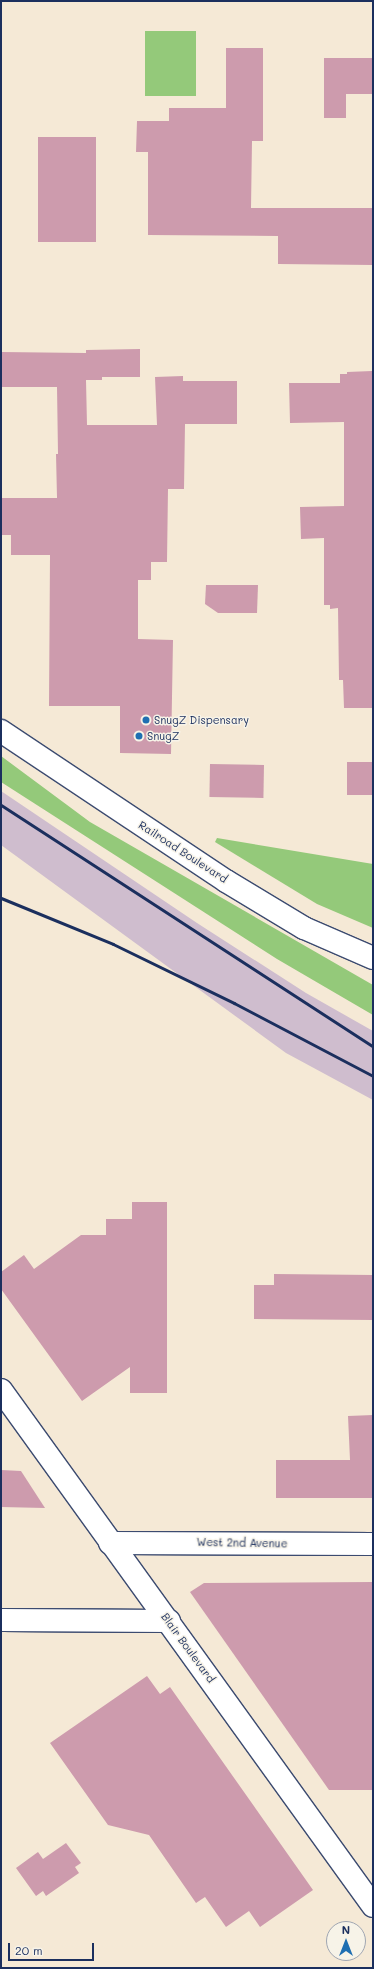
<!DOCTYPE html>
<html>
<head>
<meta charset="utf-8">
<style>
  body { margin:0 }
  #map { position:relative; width:374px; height:1969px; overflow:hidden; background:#f5e9d6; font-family:Mali,sans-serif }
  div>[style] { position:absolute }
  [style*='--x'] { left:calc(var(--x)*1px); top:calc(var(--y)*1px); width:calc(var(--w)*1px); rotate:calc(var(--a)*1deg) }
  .industrial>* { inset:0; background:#cfbdce }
  .green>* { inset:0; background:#94c97a; transform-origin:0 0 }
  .building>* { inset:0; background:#cd9bad; transform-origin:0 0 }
  .roads { filter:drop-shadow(1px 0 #3c4b70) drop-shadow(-1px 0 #3c4b70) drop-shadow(0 1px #3c4b70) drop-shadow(0 -1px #3c4b70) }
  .minor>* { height:22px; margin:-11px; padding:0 11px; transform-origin:11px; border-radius:11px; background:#fff }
  .rail>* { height:3px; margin:-1.5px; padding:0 1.5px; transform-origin:1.5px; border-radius:1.5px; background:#1b2f5e }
  .dots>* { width:11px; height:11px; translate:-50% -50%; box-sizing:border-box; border:2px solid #f7f3e8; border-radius:50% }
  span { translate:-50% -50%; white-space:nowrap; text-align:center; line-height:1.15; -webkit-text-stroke:3px #f7f3e8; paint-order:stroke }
  .poi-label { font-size:11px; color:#1b2f5e }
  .left { translate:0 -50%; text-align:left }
  .street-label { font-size:11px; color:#1b2f5e }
  .frame { position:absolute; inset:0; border:2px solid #1b2f5e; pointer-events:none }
  .north { position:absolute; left:326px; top:1921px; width:40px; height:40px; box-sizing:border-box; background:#f7f3e8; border:1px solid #9fa5b1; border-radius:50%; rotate:0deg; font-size:11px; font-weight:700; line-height:16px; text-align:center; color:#1b2f5e }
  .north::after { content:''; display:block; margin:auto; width:14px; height:18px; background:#1f6fb2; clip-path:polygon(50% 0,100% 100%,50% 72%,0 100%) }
  .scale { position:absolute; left:8px; top:1943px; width:86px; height:18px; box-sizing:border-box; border:2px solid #1b2f5e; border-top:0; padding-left:5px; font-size:12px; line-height:14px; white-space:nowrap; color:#1b2f5e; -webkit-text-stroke:3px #f7f3e8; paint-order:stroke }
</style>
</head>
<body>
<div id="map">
  <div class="industrial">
    <div style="clip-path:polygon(1px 791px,197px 923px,306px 993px,373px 1031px,373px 1100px,286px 1053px,1px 845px)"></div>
  </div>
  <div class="green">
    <div style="left:145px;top:31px;width:51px;height:65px"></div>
    <div style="clip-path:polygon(1px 756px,90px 822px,373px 985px,373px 1015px,277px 959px,1px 782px)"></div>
    <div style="clip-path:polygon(217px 838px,373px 864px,373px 928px,317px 904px,215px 842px)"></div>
  </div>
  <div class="building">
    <div style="clip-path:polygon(226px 48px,263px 48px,263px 141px,252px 141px,251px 208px,373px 208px,373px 265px,278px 264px,278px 236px,148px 235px,148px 152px,136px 152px,137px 121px,169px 121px,169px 108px,226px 108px)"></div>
    <div style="clip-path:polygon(324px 58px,373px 58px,373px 94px,346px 94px,346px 118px,324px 118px)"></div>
    <div style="left:38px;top:137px;width:58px;height:105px"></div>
    <div style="clip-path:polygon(140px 349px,140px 377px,102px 377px,102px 380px,86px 380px,87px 425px,157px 425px,155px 377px,183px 376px,183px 381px,237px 381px,237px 424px,185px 424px,184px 489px,168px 489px,167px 562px,151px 562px,151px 580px,138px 580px,138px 639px,173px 640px,171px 754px,120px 753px,120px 706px,49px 706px,50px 555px,11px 555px,11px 535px,1px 535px,1px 498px,57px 498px,56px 454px,58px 454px,57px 387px,1px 387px,1px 352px,86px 353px,86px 350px)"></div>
    <div style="clip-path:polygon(372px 371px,373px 708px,344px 708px,343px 680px,339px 680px,338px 608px,330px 609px,330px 605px,324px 605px,324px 538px,301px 539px,300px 507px,344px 506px,344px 422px,290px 423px,289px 383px,340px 383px,340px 374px,347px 374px,347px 372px)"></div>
    <div style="clip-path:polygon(206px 585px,258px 585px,257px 613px,218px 613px,205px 604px)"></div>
    <div style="left:347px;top:762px;width:26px;height:33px"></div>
    <div style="left:210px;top:764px;width:54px;height:33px;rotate:1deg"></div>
    <div style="clip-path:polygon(132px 1202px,167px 1202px,167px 1393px,130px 1393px,130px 1367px,82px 1401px,1px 1289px,1px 1272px,24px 1255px,34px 1269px,81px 1235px,106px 1235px,106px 1219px,132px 1219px)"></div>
    <div style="clip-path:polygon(274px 1274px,373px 1275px,373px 1320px,254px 1319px,254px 1285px,274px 1285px)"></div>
    <div style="clip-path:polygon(373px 1415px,373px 1498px,276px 1498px,276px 1460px,350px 1460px,348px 1416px)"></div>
    <div style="clip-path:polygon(1px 1470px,21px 1471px,45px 1508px,1px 1507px)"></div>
    <div style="clip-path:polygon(373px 1582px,373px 1790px,329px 1790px,190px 1592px,204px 1583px)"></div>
    <div style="clip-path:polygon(147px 1676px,160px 1694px,170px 1687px,313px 1890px,260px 1927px,249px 1911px,226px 1927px,205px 1897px,196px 1903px,149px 1835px,108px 1825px,50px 1743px)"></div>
    <div style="clip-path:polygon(66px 1843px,81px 1863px,75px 1867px,79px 1873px,46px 1896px,43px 1891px,36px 1896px,16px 1868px,38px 1852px,43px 1859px)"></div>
  </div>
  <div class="roads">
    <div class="minor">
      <div style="--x:1;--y:731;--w:270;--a:33.7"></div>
      <div style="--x:226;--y:881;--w:91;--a:31.1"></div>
      <div style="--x:304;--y:928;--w:75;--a:23.5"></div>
      <div style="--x:1;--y:1390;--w:636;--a:54.21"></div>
      <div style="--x:110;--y:1543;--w:263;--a:0.2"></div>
      <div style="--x:1;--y:1620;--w:168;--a:0.3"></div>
    </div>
  </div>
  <div class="rail">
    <div style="--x:1;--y:805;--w:444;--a:33"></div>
    <div style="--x:1;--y:898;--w:121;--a:22.3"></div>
    <div style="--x:113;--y:944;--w:135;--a:26"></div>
    <div style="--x:234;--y:1003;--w:157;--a:27.7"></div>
  </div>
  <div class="dots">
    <div style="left:146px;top:720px;background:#1f6fb2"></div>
    <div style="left:139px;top:736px;background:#1f6fb2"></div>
  </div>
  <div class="poi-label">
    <span class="left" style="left:154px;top:720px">SnugZ Dispensary</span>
    <span class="left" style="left:147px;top:736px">SnugZ</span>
  </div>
  <div class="street-label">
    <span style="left:183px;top:852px;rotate:33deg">Railroad Boulevard</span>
    <span style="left:242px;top:1543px;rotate:1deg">West 2nd Avenue</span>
    <span style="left:188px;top:1648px;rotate:54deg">Blair Boulevard</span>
  </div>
  <div class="frame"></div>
  <div class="north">N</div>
  <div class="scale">20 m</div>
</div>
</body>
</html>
